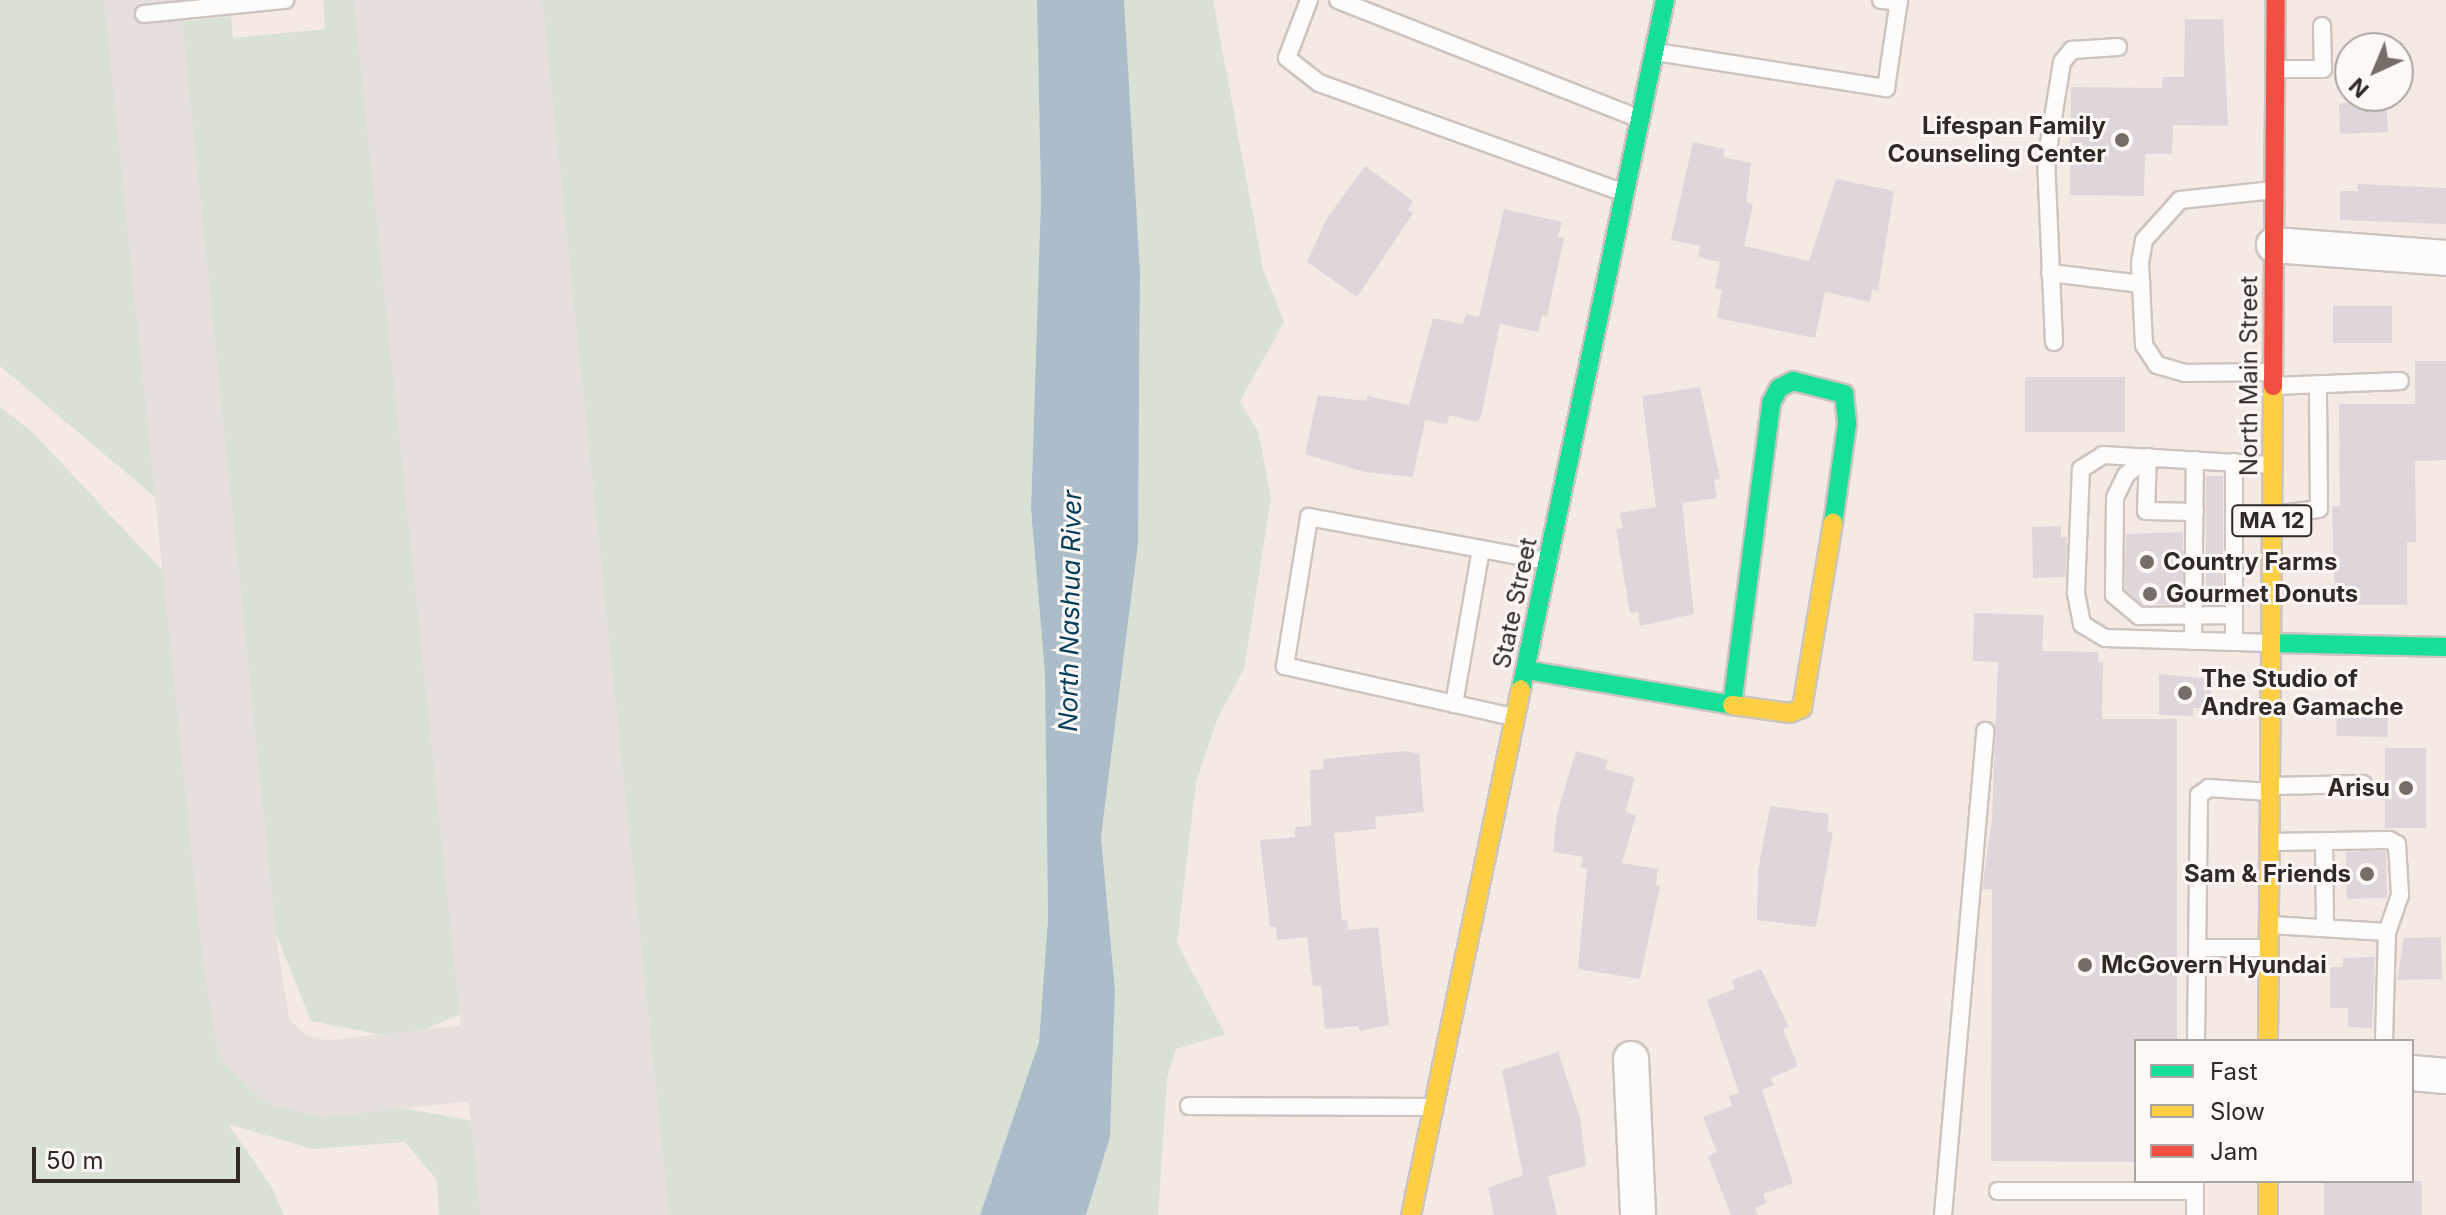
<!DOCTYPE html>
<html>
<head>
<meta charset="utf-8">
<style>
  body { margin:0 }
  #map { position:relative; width:2446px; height:1215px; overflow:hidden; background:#f5e9e3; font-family:Inter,sans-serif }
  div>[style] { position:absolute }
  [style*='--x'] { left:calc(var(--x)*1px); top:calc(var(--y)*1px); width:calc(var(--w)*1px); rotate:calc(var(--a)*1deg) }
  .green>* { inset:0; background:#d8e1d4 }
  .water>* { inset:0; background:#abbdc9 }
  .taxiway>* { height:76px; margin:-38px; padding:0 38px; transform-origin:38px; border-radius:38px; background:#e7dfdb }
  .runway>* { height:188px; margin:-94px; padding:0 94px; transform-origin:94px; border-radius:94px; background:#e7dfdb }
  .building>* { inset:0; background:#ded6da; transform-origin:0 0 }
  .roads { filter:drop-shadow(2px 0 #cdc4bf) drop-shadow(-2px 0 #cdc4bf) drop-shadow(0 2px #cdc4bf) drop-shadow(0 -2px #cdc4bf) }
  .lane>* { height:16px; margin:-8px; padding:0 8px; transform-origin:8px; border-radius:8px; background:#fefcfb }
  .street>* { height:34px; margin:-17px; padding:0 17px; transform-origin:17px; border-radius:17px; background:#fefcfb }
  .fast>* { height:18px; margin:-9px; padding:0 9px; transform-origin:9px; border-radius:9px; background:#16e098 }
  .slow>* { height:18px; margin:-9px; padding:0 9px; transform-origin:9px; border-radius:9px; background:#ffcf43 }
  .jam>* { height:18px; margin:-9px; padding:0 9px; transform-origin:9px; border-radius:9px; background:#f24e42 }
  .dots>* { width:22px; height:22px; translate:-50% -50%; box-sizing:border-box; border:4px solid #fdf8f6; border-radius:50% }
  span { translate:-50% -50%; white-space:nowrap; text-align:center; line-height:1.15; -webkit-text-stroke:6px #fdf8f6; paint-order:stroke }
  .shield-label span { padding:2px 6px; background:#fdf8f6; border:2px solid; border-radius:6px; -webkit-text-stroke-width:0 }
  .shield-label { font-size:22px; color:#312925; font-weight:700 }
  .poi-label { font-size:24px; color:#312925; font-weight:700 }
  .right { translate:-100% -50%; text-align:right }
  .left { translate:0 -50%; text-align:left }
  .street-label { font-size:24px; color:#312925 }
  .water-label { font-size:26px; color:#013e5b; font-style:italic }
  .legend { position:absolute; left:2134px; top:1039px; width:280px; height:144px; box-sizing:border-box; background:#fdf8f6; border:2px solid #aba5a2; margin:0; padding:10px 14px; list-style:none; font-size:24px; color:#312925 }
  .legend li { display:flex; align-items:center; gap:16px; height:40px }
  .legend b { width:40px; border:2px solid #aba5a2 }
  .north { position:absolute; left:2334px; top:32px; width:80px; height:80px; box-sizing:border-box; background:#fdf8f6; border:2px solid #aba5a2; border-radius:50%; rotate:224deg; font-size:22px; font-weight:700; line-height:32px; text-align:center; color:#312925 }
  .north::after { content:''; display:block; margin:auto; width:28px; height:36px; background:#766c68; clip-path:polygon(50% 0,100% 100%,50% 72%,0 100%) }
  .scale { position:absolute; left:32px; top:1147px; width:208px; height:36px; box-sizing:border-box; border:4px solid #312925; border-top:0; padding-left:10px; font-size:24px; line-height:28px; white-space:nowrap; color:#312925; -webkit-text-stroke:6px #fdf8f6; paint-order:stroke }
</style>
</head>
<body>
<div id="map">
  <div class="green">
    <div style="clip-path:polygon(0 0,116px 0,168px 508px,0 366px)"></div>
    <div style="clip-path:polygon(323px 0,383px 0,488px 1002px,403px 1039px,311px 1021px,274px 929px,238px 697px,168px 23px,231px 16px,233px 38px,325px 29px)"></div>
    <div style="clip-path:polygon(513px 0,1037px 0,1041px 198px,1031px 509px,1045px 674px,1048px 918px,1039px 1042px,980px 1215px,640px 1215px)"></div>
    <div style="clip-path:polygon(1124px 0,1213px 0,1263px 269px,1284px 322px,1240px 401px,1258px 432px,1271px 498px,1244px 669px,1218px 717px,1196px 782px,1177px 943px,1225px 1034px,1176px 1049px,1167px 1078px,1158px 1215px,1086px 1215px,1110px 1137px,1115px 990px,1101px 837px,1138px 544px,1140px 271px)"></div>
    <div style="clip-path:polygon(0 407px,32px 432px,180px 589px,223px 1025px,241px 1065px,298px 1100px,408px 1109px,501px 1126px,511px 1215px,439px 1215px,437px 1180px,405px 1142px,313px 1149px,228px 1124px,271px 1186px,284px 1215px,0 1215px)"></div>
  </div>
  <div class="water">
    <div style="clip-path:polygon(1037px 0,1124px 0,1140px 271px,1138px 544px,1101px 837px,1115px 990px,1110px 1137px,1086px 1215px,980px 1215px,1039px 1042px,1048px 918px,1045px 674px,1031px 509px,1041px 198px)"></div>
  </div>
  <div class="taxiway">
    <div style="--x:142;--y:0;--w:959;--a:84.13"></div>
    <div style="--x:240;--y:954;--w:85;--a:80.5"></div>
    <div style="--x:254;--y:1038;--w:46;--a:44.1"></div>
    <div style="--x:287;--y:1070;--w:40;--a:13"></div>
    <div style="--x:326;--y:1079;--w:233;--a:-6.4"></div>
  </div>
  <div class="runway">
    <div style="--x:448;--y:0;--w:1222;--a:84.03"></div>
  </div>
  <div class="building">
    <div style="clip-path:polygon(2185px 19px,2223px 19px,2228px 126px,2173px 125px,2172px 154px,2145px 154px,2144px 196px,2070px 195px,2071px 87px,2162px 88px,2162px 77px,2184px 77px)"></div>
    <div style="clip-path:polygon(2386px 97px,2388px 132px,2340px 134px,2339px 104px)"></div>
    <div style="clip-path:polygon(1693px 142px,1725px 149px,1723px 157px,1751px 163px,1746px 202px,1753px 204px,1744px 246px,1809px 261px,1836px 179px,1894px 191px,1878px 291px,1872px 289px,1870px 302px,1825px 292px,1815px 338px,1717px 318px,1722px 290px,1715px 288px,1720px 262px,1698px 257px,1700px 246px,1671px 240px)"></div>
    <div style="clip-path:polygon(1365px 166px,1413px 201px,1408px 210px,1413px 213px,1357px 297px,1307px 262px,1327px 218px)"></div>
    <div style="clip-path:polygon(2358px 184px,2446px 188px,2446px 224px,2340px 220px,2340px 191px,2358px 191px)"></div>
    <div style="clip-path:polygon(1504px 209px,1562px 222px,1558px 237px,1564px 238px,1547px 316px,1542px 315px,1538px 332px,1500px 324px,1481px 417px,1476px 422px,1449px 415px,1447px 424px,1425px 420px,1413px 477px,1365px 472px,1305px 454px,1318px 395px,1366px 401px,1367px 396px,1409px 405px,1433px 318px,1463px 324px,1466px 314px,1479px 317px)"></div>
    <div style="left:2333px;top:306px;width:59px;height:37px"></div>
    <div style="clip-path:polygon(2415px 361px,2446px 361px,2446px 460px,2415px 461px,2416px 542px,2407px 542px,2407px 605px,2335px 605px,2332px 506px,2340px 506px,2339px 404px,2415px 404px)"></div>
    <div style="left:2125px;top:377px;width:55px;height:100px;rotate:90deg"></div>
    <div style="clip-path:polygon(1700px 387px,1720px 479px,1714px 480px,1717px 498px,1682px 503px,1694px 614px,1640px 626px,1638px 612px,1630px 613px,1616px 529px,1623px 528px,1620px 513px,1656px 507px,1642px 396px)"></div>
    <div style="left:2206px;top:476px;width:17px;height:110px"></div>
    <div style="clip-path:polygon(2061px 526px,2061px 537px,2067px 537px,2066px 577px,2033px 578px,2032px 527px)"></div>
    <div style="clip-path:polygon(2183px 532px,2183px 585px,2172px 585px,2171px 604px,2142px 604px,2125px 590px,2126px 534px)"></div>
    <div style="clip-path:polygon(1974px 613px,2044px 615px,2042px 651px,2098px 652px,2098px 662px,2103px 662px,2102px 719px,2177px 719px,2177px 1041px,2136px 1041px,2136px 1162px,1991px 1161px,1992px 889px,1982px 890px,1992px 819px,1998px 662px,1973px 661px)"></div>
    <div style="clip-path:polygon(2159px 674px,2211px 679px,2211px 708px,2193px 708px,2193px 716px,2159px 715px)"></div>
    <div style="left:2337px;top:701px;width:51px;height:35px;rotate:1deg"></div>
    <div style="left:2385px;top:748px;width:41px;height:80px"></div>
    <div style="clip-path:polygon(1404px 751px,1419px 754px,1424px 812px,1375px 817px,1376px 829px,1334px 833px,1342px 921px,1347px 920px,1348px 930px,1378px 927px,1389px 1025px,1359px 1031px,1359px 1026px,1325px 1029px,1321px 986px,1313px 986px,1307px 937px,1277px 940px,1276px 927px,1270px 927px,1260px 840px,1295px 837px,1295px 827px,1311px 826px,1310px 770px,1324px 769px,1323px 759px)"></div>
    <div style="clip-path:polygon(1576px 751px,1608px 760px,1605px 769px,1635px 778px,1625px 812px,1636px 815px,1622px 863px,1658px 869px,1656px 885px,1660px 886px,1640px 979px,1578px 969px,1587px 869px,1581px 868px,1583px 857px,1553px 852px,1557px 814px)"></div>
    <div style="clip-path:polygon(1770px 806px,1829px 814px,1827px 832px,1833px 833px,1816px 927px,1757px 920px,1758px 871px)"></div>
    <div style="left:2386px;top:851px;width:47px;height:40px;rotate:89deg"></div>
    <div style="clip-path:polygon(2441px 937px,2442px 979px,2397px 980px,2404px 938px)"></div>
    <div style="clip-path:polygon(2375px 957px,2372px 1028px,2348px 1027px,2348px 1008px,2330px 1008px,2330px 967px,2343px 967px,2343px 958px)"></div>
    <div style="clip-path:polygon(1761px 969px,1789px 1027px,1783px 1029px,1798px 1066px,1771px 1078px,1774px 1085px,1762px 1090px,1793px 1183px,1763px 1194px,1767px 1203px,1755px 1208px,1758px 1215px,1731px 1215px,1708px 1156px,1717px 1152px,1703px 1117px,1732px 1106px,1729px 1096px,1739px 1092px,1707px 1000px,1735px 989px,1732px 980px)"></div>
    <div style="clip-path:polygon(1558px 1052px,1580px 1118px,1586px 1166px,1548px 1176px,1557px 1215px,1494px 1215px,1488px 1188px,1523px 1175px,1502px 1070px)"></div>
    <div style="left:2324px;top:1181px;width:98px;height:34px"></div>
  </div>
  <div class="roads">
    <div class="lane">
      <div style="--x:1309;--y:0;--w:62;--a:110.8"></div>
      <div style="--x:1287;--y:58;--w:41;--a:38"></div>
      <div style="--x:1319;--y:83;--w:324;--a:19.8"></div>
      <div style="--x:1338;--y:0;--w:322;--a:21.5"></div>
      <div style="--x:1881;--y:0;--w:18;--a:6"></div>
      <div style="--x:144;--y:14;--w:142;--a:-5.7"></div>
      <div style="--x:1656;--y:52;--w:233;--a:8.9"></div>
      <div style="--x:1886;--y:88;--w:89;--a:-81.6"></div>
      <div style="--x:2276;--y:69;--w:47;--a:0"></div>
      <div style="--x:2323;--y:69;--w:43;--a:-91.3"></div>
      <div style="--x:2050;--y:273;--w:92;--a:6.9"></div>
      <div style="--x:2054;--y:342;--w:180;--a:-92.5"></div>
      <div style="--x:2046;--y:162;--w:101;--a:-80.9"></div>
      <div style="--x:2062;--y:62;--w:16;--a:-50"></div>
      <div style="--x:2072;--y:50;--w:46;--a:-3.7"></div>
      <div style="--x:2271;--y:372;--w:86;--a:179.3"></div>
      <div style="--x:2185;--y:373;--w:29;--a:-164"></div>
      <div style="--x:2157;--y:365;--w:24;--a:-123"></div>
      <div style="--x:2144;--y:345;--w:82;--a:-92.8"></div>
      <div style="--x:2140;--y:263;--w:23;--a:-80"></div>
      <div style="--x:2144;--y:240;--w:54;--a:-48"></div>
      <div style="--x:2180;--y:200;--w:94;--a:-6.1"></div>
      <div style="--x:2275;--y:386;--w:125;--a:-2.3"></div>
      <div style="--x:2148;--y:457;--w:28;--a:141"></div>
      <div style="--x:2126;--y:475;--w:25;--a:116"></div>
      <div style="--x:2115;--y:498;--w:97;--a:90.6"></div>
      <div style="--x:2114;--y:595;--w:33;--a:40"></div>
      <div style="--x:2139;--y:616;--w:95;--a:-0.6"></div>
      <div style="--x:2148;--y:457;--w:54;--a:92.1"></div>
      <div style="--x:2146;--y:511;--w:49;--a:1.2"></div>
      <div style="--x:2274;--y:515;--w:45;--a:-7.6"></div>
      <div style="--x:2319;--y:509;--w:124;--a:-90.5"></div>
      <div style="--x:2193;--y:641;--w:181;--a:-89.4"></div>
      <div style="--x:2234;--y:642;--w:180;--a:-90"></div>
      <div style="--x:2270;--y:643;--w:165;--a:-178.3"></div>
      <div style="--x:2105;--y:638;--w:27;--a:-149"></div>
      <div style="--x:2082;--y:624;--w:33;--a:-101"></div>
      <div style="--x:2076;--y:592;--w:123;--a:-87.7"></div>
      <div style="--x:2081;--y:469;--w:26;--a:-32"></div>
      <div style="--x:2103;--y:455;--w:167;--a:3.4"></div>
      <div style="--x:1454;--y:704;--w:157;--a:-80.1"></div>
      <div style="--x:1513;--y:717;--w:234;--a:-167.4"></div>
      <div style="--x:1285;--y:666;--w:151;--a:-80.8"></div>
      <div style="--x:1309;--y:517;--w:241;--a:10.5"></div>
      <div style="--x:2272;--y:786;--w:91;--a:-1.3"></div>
      <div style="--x:2324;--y:841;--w:87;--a:89.3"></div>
      <div style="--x:2272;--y:842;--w:117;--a:-1"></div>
      <div style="--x:2389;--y:840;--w:9;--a:27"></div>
      <div style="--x:2397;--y:844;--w:51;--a:86.6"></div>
      <div style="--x:2400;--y:895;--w:39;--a:109"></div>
      <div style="--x:2271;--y:925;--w:116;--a:3.5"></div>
      <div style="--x:2387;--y:932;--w:109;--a:91.6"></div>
      <div style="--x:2197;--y:948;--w:70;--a:0"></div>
      <div style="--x:2196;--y:1041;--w:246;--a:-89.3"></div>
      <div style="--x:2199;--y:795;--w:12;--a:-35"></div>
      <div style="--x:2209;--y:788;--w:60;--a:3.8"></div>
      <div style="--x:1189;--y:1106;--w:244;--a:0.2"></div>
      <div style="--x:1998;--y:1191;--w:197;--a:0"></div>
      <div style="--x:1943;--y:1215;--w:486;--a:-85"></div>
      <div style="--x:2195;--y:1215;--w:32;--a:-90"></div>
    </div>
    <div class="street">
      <div style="--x:2274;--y:245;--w:172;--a:4.3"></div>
      <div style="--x:1631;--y:1059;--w:156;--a:87.4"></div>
      <div style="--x:2412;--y:1073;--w:34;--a:5"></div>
    </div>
    <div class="fast">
      <div style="--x:2271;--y:643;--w:175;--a:1.3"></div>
      <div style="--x:1526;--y:670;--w:209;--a:9.6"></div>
      <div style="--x:1732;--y:705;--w:305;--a:-82.6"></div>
      <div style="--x:1771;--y:403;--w:17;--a:-62"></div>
      <div style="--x:1779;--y:388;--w:16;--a:-27"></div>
      <div style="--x:1793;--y:381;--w:53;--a:14.3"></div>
      <div style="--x:1844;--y:394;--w:30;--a:84"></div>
      <div style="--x:1847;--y:424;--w:100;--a:98"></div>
      <div style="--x:1521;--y:689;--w:704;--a:-78.2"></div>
    </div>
    <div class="slow">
      <div style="--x:1732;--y:705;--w:59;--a:7.9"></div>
      <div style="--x:1790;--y:713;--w:13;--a:-23"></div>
      <div style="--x:1802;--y:708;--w:188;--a:-80.5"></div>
      <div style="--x:2268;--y:1041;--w:655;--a:-89.56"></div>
      <div style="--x:2268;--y:1181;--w:34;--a:90"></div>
      <div style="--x:1411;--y:1215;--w:537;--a:-78.19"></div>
    </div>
    <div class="jam">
      <div style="--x:2273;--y:386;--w:386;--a:-89.6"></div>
    </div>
  </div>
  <div class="dots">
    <div style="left:2122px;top:140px;background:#766c68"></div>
    <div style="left:2147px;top:562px;background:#766c68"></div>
    <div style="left:2150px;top:594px;background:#766c68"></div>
    <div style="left:2185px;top:693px;background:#766c68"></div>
    <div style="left:2406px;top:788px;background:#766c68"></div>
    <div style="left:2367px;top:874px;background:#766c68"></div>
    <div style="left:2085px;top:965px;background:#766c68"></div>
  </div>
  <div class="shield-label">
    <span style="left:2272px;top:521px">MA 12</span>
  </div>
  <div class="poi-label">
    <span class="right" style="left:2106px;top:140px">Lifespan Family<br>Counseling Center</span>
    <span class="left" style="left:2163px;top:562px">Country Farms</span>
    <span class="left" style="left:2166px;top:594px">Gourmet Donuts</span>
    <span class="left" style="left:2201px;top:693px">The Studio of<br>Andrea Gamache</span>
    <span class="right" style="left:2390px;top:788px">Arisu</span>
    <span class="right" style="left:2351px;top:874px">Sam &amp; Friends</span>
    <span class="left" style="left:2101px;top:965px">McGovern Hyundai</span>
  </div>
  <div class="street-label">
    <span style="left:2249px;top:376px;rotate:-90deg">North Main Street</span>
    <span style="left:1515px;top:603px;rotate:-78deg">State Street</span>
  </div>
  <div class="water-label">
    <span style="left:1070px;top:611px;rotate:-89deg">North Nashua River</span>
  </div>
  <ul class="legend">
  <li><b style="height:10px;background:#16e098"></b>Fast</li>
  <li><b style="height:10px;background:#ffcf43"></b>Slow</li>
  <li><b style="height:10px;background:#f24e42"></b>Jam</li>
  </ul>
  <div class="north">N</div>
  <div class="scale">50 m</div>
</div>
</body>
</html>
